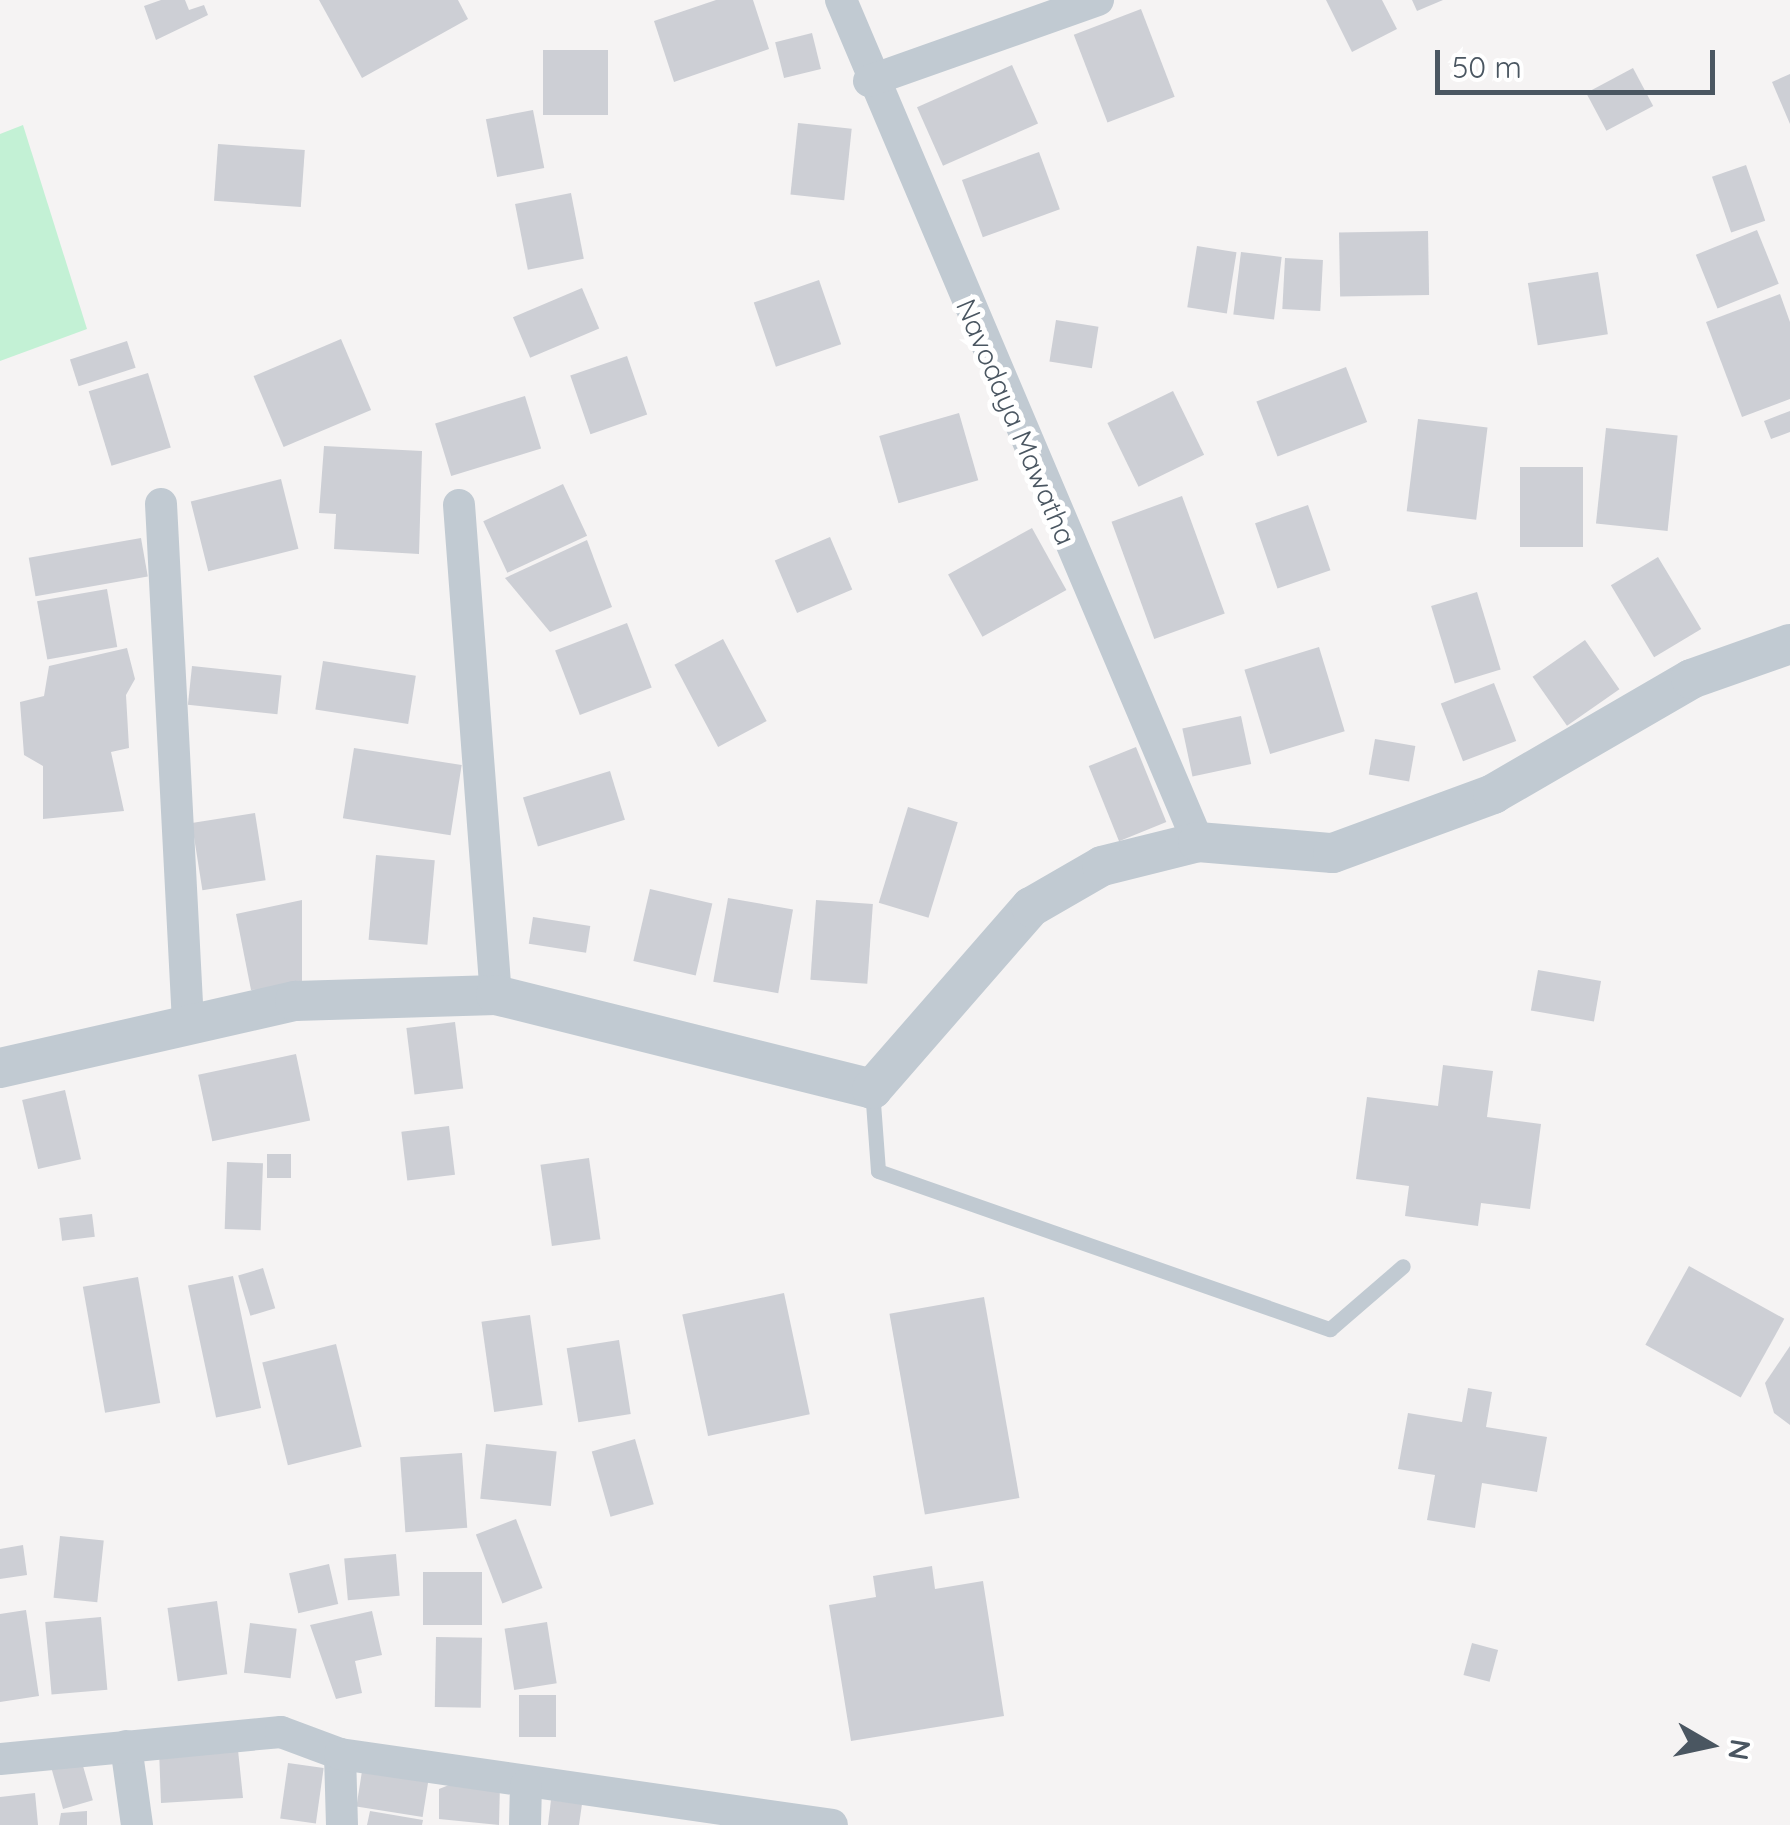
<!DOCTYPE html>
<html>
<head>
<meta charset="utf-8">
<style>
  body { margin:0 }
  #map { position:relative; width:1790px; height:1825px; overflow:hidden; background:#f5f3f3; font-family:Quicksand,sans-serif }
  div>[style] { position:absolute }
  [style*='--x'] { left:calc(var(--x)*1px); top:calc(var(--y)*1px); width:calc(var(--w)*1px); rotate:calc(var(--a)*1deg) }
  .green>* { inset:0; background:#c3f1d5 }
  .building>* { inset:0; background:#cdcfd5; transform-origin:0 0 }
  .service>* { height:15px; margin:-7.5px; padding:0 7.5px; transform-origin:7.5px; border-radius:7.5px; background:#c1cad2 }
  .minor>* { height:32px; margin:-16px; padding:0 16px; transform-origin:16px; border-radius:16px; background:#c1cad2 }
  .tertiary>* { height:40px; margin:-20px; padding:0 20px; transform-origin:20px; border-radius:20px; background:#c1cad2 }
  span { translate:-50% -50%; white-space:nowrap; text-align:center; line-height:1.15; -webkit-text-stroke:10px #fff; paint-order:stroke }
  .street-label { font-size:28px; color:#4a5661 }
  .north { position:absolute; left:1660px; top:1695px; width:100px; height:100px; -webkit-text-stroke:8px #fff; paint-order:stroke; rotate:99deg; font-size:28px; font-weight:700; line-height:40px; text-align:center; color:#4a5661 }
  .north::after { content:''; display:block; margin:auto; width:35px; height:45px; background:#4a5661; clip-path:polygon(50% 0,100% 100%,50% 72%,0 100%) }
  .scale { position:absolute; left:1435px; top:50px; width:280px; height:45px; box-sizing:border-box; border:5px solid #4a5661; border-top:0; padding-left:12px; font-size:30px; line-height:35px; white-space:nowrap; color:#4a5661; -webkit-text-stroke:8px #fff; paint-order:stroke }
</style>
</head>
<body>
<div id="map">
  <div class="green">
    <div style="clip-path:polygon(23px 125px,87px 329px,0 361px,0 134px)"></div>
  </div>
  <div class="building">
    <div style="clip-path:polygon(161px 0,185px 0,189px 10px,204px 5px,208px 15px,156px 40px,144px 6px)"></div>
    <div style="clip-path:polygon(319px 0,458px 0,468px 19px,362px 78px)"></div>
    <div style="clip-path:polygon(716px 0,753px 0,769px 49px,674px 82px,654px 21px)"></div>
    <div style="clip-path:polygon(1326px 0,1382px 0,1397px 29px,1352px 52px)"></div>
    <div style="clip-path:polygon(1412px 0,1443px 0,1417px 11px)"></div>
    <div style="left:1141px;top:9px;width:94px;height:72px;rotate:69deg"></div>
    <div style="left:812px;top:33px;width:37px;height:38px;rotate:76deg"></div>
    <div style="left:543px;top:50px;width:65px;height:65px"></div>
    <div style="left:1012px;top:65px;width:64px;height:104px;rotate:66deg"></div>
    <div style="left:1633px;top:68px;width:43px;height:53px;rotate:62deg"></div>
    <div style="clip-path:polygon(1790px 74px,1790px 124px,1772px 82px)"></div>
    <div style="left:533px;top:110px;width:59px;height:48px;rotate:79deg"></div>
    <div style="left:798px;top:123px;width:54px;height:72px;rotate:6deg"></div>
    <div style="left:218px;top:144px;width:87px;height:57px;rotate:4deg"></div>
    <div style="left:1039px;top:152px;width:61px;height:82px;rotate:70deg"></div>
    <div style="left:1746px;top:165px;width:59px;height:36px;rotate:71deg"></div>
    <div style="left:571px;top:193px;width:67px;height:57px;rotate:79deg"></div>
    <div style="left:1757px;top:230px;width:58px;height:66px;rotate:68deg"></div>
    <div style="left:1428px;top:231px;width:64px;height:89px;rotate:89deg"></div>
    <div style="left:1197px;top:246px;width:40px;height:62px;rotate:9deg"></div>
    <div style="left:1241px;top:252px;width:41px;height:63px;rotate:7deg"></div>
    <div style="left:1285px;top:258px;width:38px;height:51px;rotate:3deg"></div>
    <div style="left:1598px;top:272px;width:63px;height:71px;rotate:81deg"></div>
    <div style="left:819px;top:280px;width:68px;height:69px;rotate:71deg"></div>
    <div style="left:582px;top:288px;width:44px;height:75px;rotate:67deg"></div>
    <div style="clip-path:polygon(1780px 294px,1790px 322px,1790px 399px,1742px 417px,1706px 322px)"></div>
    <div style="left:1056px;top:320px;width:43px;height:42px;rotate:9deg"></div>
    <div style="left:341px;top:339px;width:77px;height:95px;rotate:67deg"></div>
    <div style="left:127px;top:341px;width:28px;height:60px;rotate:72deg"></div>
    <div style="left:627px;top:356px;width:62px;height:60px;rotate:71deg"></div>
    <div style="left:1346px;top:367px;width:59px;height:96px;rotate:69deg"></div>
    <div style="left:148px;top:373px;width:78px;height:62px;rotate:73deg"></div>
    <div style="left:1173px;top:391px;width:71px;height:73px;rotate:64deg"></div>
    <div style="left:525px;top:396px;width:55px;height:94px;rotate:73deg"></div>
    <div style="clip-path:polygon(1790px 411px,1790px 432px,1771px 439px,1764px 421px)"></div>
    <div style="left:959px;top:413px;width:70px;height:83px;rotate:74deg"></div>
    <div style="left:1418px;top:419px;width:70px;height:93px;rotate:7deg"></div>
    <div style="left:1606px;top:428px;width:72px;height:96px;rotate:6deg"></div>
    <div style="clip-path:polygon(324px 446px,422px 451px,419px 554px,334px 549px,336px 514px,319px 513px)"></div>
    <div style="left:1583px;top:467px;width:80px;height:63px;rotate:90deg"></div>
    <div style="left:281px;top:479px;width:72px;height:93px;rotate:76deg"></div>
    <div style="left:563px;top:484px;width:57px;height:88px;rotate:65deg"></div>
    <div style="left:1182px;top:496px;width:125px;height:75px;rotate:70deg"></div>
    <div style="left:1308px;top:505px;width:69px;height:56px;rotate:71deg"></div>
    <div style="left:1032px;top:528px;width:71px;height:96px;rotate:61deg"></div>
    <div style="left:830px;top:537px;width:57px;height:60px;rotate:67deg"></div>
    <div style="left:141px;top:538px;width:39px;height:114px;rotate:80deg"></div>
    <div style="clip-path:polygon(587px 540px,612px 607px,550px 632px,505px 578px)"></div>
    <div style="left:1658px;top:557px;width:84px;height:55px;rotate:59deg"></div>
    <div style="left:107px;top:589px;width:59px;height:71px;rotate:80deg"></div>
    <div style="left:1477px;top:592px;width:81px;height:48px;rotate:73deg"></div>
    <div style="left:627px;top:623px;width:69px;height:77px;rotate:69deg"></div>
    <div style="left:723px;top:639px;width:93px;height:55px;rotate:62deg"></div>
    <div style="left:1585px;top:640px;width:60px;height:64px;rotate:55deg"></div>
    <div style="left:1319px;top:647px;width:88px;height:78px;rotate:73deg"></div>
    <div style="clip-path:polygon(127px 648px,135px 679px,126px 695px,129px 748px,111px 752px,124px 811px,43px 819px,43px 766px,24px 755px,20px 702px,44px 696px,49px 666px)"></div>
    <div style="left:323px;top:661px;width:94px;height:49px;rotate:9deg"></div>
    <div style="left:192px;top:666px;width:90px;height:39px;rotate:6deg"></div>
    <div style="left:1494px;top:683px;width:62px;height:57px;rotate:69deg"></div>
    <div style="left:1241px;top:716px;width:49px;height:60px;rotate:78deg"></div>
    <div style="left:1375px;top:739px;width:41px;height:36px;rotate:10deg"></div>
    <div style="left:1136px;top:747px;width:81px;height:51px;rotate:68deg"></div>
    <div style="left:354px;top:748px;width:109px;height:71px;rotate:9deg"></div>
    <div style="left:610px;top:771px;width:51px;height:91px;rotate:73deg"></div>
    <div style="left:908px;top:807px;width:52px;height:100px;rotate:17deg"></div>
    <div style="left:255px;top:813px;width:68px;height:64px;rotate:81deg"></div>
    <div style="left:376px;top:855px;width:59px;height:85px;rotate:5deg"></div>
    <div style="left:650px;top:889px;width:64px;height:74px;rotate:13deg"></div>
    <div style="left:728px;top:898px;width:66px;height:85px;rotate:10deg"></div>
    <div style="clip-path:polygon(302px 900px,302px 988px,251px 990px,236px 914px)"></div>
    <div style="left:816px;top:900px;width:57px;height:80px;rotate:4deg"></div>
    <div style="left:533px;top:917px;width:58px;height:27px;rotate:9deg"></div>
    <div style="left:1538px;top:970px;width:64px;height:41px;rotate:10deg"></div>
    <div style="left:455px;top:1022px;width:67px;height:49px;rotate:83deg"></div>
    <div style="left:296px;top:1054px;width:68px;height:100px;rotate:78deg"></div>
    <div style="clip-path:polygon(1443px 1065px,1493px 1071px,1487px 1117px,1541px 1124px,1530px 1209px,1481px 1203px,1478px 1226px,1405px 1216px,1409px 1186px,1356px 1179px,1367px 1097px,1438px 1106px)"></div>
    <div style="left:65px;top:1090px;width:71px;height:44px;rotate:77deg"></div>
    <div style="left:449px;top:1126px;width:49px;height:48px;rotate:83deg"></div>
    <div style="left:267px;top:1154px;width:24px;height:24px"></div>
    <div style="left:589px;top:1158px;width:82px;height:49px;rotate:82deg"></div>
    <div style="left:227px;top:1162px;width:36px;height:67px;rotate:2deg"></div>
    <div style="left:92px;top:1214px;width:23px;height:33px;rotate:83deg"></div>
    <div style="left:1689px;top:1266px;width:109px;height:90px;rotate:29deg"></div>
    <div style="left:263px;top:1268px;width:42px;height:26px;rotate:73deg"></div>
    <div style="left:233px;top:1276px;width:135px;height:46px;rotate:78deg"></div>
    <div style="left:138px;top:1277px;width:128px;height:56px;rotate:80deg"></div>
    <div style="left:784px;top:1293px;width:124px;height:104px;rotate:78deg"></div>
    <div style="left:984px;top:1297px;width:204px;height:96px;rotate:80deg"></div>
    <div style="left:530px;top:1315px;width:91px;height:49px;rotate:82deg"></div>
    <div style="left:619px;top:1340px;width:75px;height:53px;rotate:81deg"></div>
    <div style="left:336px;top:1344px;width:106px;height:76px;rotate:76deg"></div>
    <div style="clip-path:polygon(1790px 1346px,1790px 1425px,1774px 1413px,1765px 1383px)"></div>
    <div style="clip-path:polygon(1468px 1388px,1492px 1392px,1486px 1427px,1547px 1437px,1537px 1492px,1482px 1483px,1475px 1528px,1427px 1520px,1435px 1475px,1398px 1469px,1408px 1413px,1462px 1422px)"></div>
    <div style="left:635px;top:1439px;width:68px;height:45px;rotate:74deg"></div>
    <div style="left:486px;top:1444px;width:71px;height:55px;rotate:6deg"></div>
    <div style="left:462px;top:1453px;width:75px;height:62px;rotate:86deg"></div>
    <div style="left:516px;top:1519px;width:74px;height:43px;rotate:69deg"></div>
    <div style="left:60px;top:1536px;width:44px;height:62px;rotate:6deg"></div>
    <div style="clip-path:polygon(23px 1545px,27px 1575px,0 1579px,0 1549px)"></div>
    <div style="left:396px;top:1554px;width:42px;height:52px;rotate:85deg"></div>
    <div style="left:329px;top:1564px;width:41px;height:41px;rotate:77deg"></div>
    <div style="clip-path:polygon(932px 1566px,935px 1589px,983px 1581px,1004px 1716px,851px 1741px,829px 1605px,876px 1597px,873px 1576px)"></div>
    <div style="left:423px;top:1572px;width:59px;height:53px"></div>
    <div style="left:217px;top:1601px;width:74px;height:50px;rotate:82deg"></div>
    <div style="clip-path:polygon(26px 1610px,39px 1696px,0 1702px,0 1614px)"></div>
    <div style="clip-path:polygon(372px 1611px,382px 1655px,355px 1661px,362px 1693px,336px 1699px,310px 1625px)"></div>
    <div style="left:101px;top:1617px;width:73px;height:56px;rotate:85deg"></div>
    <div style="left:547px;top:1622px;width:62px;height:43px;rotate:81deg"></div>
    <div style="left:250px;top:1623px;width:47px;height:50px;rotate:7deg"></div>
    <div style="left:436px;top:1637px;width:46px;height:70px;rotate:1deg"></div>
    <div style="left:1472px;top:1643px;width:27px;height:33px;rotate:15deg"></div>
    <div style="left:519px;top:1695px;width:37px;height:42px"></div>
    <div style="clip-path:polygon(159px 1749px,238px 1750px,243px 1798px,161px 1803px)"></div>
    <div style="left:81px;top:1759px;width:43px;height:31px;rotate:74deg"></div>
    <div style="left:288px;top:1763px;width:36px;height:56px;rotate:8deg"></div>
    <div style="left:363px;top:1765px;width:67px;height:42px;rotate:9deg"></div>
    <div style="clip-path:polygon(454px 1783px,500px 1784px,499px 1825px,439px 1819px,439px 1789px)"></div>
    <div style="clip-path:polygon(35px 1793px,38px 1825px,0 1825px,0 1797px)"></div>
    <div style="clip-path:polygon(551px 1800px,582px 1804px,579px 1825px,548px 1825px)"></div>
    <div style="clip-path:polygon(87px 1811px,87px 1825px,59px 1825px,61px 1813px)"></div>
    <div style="clip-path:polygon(370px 1811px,423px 1820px,422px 1825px,367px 1825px)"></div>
  </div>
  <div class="service">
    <div style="--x:872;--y:1089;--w:82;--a:85.8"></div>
    <div style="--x:878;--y:1171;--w:479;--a:19.3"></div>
    <div style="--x:1330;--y:1329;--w:96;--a:-40.8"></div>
  </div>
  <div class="minor">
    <div style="--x:841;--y:0;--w:915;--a:67.02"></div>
    <div style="--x:869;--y:81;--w:243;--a:-19.5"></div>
    <div style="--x:161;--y:504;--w:520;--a:87.02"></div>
    <div style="--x:459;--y:505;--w:491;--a:85.7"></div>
    <div style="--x:126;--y:1746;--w:80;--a:82.1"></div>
    <div style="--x:340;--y:1754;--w:71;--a:88.4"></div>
    <div style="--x:0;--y:1759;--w:282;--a:-5.5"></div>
    <div style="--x:281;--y:1732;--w:63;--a:20.4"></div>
    <div style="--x:340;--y:1754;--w:497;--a:8.2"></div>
    <div style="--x:525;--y:1825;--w:40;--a:-88.6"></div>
  </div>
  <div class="tertiary">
    <div style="--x:0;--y:1068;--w:303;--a:-12.8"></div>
    <div style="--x:295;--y:1001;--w:201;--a:-1.7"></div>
    <div style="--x:496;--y:995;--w:388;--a:14"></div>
    <div style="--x:872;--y:1089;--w:242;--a:-48.9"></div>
    <div style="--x:1031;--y:907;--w:82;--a:-30"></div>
    <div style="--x:1102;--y:866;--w:99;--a:-14"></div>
    <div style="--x:1198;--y:842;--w:135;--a:4.7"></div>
    <div style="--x:1333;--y:853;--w:171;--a:-20.2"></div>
    <div style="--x:1493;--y:794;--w:229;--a:-30.1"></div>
    <div style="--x:1691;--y:679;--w:105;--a:-19.5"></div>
  </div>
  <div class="street-label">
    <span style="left:1016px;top:422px;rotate:67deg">Navodaya Mawatha</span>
  </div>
  <div class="north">N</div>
  <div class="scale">50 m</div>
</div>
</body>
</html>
